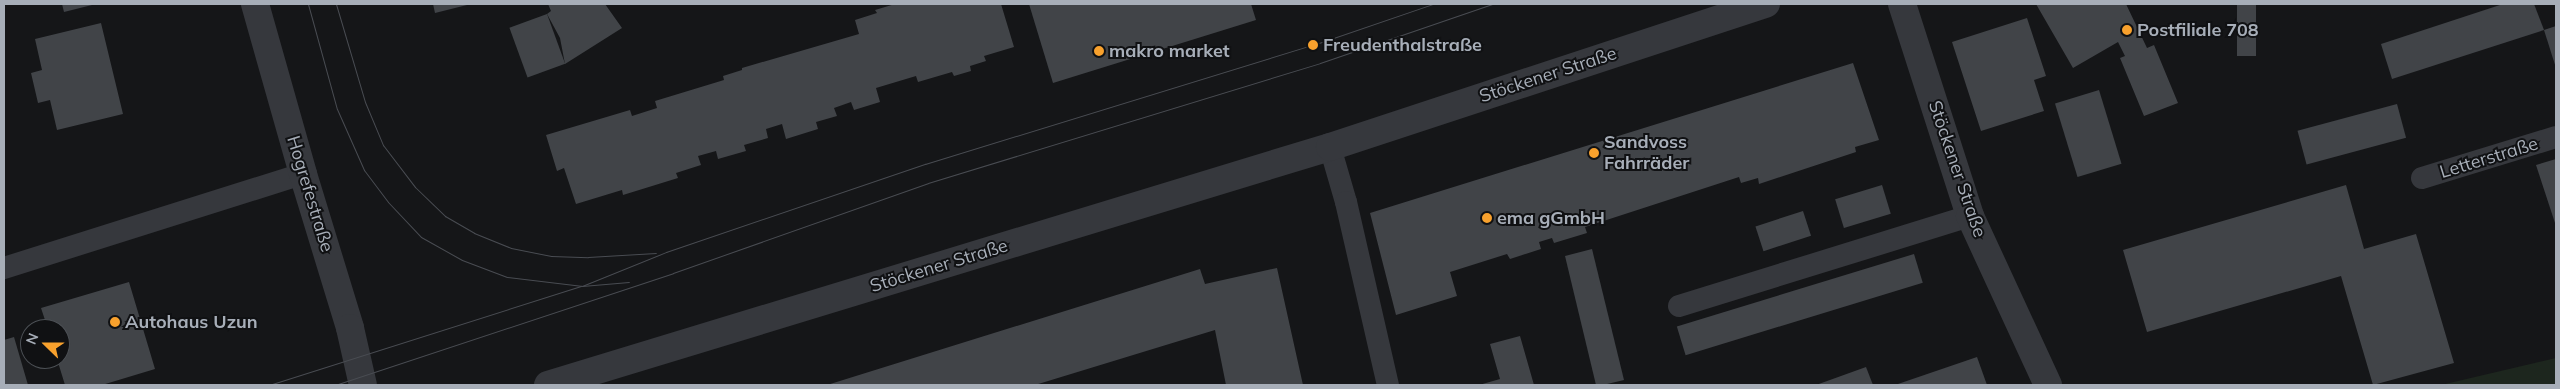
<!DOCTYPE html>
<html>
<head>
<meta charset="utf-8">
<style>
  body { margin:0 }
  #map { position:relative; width:2560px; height:389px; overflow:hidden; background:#151618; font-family:Mulish,sans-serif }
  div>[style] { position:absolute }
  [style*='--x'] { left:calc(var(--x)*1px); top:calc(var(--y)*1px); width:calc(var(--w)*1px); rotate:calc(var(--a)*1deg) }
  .green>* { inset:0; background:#1d261e }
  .building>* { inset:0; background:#414448; transform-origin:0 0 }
  .service>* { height:22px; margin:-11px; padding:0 11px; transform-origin:11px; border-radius:11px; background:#36383d }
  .minor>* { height:28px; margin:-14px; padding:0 14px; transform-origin:14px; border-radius:14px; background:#36383d }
  .tertiary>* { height:28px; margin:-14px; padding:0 14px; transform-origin:14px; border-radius:14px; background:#36383d }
  .tram>* { height:1px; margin:-0.5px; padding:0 0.5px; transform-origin:0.5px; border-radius:0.5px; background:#494c52 }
  .dots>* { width:14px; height:14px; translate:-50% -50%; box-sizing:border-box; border:2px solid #101113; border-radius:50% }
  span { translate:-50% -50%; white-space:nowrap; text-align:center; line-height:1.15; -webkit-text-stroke:4px #101113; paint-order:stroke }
  .poi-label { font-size:18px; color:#a7aeb8; font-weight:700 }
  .left { translate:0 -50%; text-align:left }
  .street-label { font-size:18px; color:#a7aeb8 }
  .frame { position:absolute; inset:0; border:5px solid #a7aeb8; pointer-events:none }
  .north { position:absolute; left:20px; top:319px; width:50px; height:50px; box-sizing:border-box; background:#101113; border:1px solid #4c5055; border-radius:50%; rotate:292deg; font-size:14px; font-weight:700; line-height:20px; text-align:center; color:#a7aeb8 }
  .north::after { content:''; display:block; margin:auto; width:18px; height:22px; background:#f8a12d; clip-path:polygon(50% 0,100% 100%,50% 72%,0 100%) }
</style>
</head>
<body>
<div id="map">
  <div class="green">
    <div style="clip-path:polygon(2556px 358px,2556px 385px,2441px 385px)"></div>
  </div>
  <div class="building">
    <div style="clip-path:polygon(62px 4px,96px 4px,64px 12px)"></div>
    <div style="clip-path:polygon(433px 4px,471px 4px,435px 13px)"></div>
    <div style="clip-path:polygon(548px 4px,605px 4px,622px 28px,565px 64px,560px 38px,547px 14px,551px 11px)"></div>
    <div style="clip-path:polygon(895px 4px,1001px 4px,1014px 47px,984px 56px,986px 61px,970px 66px,971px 71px,954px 76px,952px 72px,918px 82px,916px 76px,876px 88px,880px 102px,854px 110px,851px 102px,834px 108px,837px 116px,816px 122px,818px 129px,786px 139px,782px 124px,766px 129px,768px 138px,744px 145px,746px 151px,718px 159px,716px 151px,698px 156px,701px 165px,676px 173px,678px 178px,623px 195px,622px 190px,576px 204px,564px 168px,557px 171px,546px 135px,630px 110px,632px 116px,657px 108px,655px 101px,724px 80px,723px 76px,742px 70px,742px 68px,859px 34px,855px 20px,877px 13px,875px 10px)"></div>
    <div style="clip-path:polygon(1029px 4px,1251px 4px,1256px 20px,1053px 83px)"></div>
    <div style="clip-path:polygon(2036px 4px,2126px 4px,2147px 48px,2154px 45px,2178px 103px,2144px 116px,2120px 58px,2125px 56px,2118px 42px,2073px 68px)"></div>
    <div style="left:2237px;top:4px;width:19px;height:52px"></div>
    <div style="clip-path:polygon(2503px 4px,2534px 4px,2544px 30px,2392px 79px,2381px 44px)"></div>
    <div style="left:547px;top:14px;width:53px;height:40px;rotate:70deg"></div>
    <div style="clip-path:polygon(2027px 18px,2046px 76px,2034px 80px,2044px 111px,1981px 131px,1952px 42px)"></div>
    <div style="clip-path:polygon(101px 23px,123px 114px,57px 130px,50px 100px,38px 103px,31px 73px,42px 70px,35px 39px)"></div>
    <div style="clip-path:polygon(2556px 26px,2556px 68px,2544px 30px)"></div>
    <div style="clip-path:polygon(1853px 63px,1879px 140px,1855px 147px,1856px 152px,1759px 184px,1758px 178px,1741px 183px,1739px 177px,1585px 227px,1587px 233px,1554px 243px,1552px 238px,1539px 242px,1541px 249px,1510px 259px,1507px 254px,1450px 272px,1457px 296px,1396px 315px,1370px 213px)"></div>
    <div style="left:2099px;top:90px;width:77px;height:46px;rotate:73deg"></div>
    <div style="left:2397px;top:104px;width:35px;height:103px;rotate:75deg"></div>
    <div style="clip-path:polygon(2556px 159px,2556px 226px,2536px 165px)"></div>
    <div style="left:1882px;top:185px;width:30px;height:49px;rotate:73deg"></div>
    <div style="clip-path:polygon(2346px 185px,2364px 249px,2416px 234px,2454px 363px,2373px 385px,2341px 276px,2147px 332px,2123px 250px)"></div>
    <div style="left:1803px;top:211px;width:26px;height:50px;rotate:72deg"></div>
    <div style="clip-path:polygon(1592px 249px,1624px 380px,1603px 385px,1596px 385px,1565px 256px)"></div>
    <div style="left:1914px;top:254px;width:30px;height:248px;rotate:73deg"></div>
    <div style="clip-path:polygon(1277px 268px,1303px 385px,1226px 385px,1215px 330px,1035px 385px,827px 385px,1200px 269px,1205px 284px)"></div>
    <div style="clip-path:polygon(129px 282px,155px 369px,102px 385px,65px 385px,57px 359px,60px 359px,60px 329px,48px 329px,41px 308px)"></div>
    <div style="clip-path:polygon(1520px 336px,1534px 385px,1479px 385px,1500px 379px,1490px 344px)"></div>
    <div style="clip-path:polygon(14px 337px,28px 385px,4px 385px,4px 340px)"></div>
    <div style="clip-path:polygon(1977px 357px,1987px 385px,1895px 385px)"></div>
    <div style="clip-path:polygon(1866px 367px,1873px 385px,1816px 385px)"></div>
  </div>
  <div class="service">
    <div style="--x:1330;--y:147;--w:57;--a:73.8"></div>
    <div style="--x:1346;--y:202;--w:188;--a:77.1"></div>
    <div style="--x:2422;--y:178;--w:140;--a:-17"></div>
    <div style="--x:4;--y:268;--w:313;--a:-17.5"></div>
    <div style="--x:1679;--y:306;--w:305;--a:-17.2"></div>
  </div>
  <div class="minor">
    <div style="--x:1902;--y:4;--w:223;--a:72.2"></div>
    <div style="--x:1970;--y:216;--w:186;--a:65.2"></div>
  </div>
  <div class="tertiary">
    <div style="--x:255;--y:4;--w:177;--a:74.2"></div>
    <div style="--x:303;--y:174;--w:161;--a:73"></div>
    <div style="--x:350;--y:328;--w:58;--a:77.2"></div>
    <div style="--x:548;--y:385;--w:817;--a:-16.93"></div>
    <div style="--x:1330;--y:147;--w:459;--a:-18.2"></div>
  </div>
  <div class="tram">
    <div style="--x:308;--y:4;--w:109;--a:74.6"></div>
    <div style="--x:337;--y:109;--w:67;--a:66.1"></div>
    <div style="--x:364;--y:170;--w:40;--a:53"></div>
    <div style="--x:388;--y:202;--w:48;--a:46.7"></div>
    <div style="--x:421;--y:237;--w:47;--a:29.3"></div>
    <div style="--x:462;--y:260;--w:48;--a:20.7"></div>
    <div style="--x:507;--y:277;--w:76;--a:6.8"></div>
    <div style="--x:582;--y:286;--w:47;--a:-4.9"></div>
    <div style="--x:336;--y:4;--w:102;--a:73.5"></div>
    <div style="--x:365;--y:102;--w:47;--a:67.3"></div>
    <div style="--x:383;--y:145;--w:53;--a:52.7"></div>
    <div style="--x:415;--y:187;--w:42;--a:44"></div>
    <div style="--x:445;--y:216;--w:34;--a:30"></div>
    <div style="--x:474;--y:233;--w:40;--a:22"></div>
    <div style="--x:511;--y:248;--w:41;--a:11.3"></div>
    <div style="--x:551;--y:256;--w:37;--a:2"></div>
    <div style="--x:588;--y:257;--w:68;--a:-3.4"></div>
    <div style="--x:269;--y:385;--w:328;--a:-17.6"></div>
    <div style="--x:582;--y:286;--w:91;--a:-22"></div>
    <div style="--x:666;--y:252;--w:274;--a:-18.8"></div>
    <div style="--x:925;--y:164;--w:406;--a:-17.1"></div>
    <div style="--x:1313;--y:45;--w:127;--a:-18.9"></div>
    <div style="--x:335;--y:385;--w:356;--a:-18.3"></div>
    <div style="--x:673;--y:273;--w:270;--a:-19.4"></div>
    <div style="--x:928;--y:183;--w:410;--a:-17"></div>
    <div style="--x:1320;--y:63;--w:182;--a:-18.9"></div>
  </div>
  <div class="dots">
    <div style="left:2127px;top:30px;background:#f8a12d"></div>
    <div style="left:1313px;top:45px;background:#f8a12d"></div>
    <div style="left:1099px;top:51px;background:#f8a12d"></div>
    <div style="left:1594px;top:153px;background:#f8a12d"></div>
    <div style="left:1487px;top:218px;background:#f8a12d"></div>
    <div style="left:115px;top:322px;background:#f8a12d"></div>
  </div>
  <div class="poi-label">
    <span class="left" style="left:2137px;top:30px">Postfiliale 708</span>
    <span class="left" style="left:1323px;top:45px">Freudenthalstraße</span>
    <span class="left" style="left:1109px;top:51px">makro market</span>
    <span class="left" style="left:1604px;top:153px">Sandvoss<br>Fahrräder</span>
    <span class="left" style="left:1497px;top:218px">ema gGmbH</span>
    <span class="left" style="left:125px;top:322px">Autohaus Uzun</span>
  </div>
  <div class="street-label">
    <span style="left:1548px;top:75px;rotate:-18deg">Stöckener Straße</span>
    <span style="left:2489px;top:158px;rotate:-17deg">Letterstraße</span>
    <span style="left:1957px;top:169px;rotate:71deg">Stöckener Straße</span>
    <span style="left:310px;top:194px;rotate:73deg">Hogrefestraße</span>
    <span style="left:939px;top:266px;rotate:-17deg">Stöckener Straße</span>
  </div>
  <div class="frame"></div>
  <div class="north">N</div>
</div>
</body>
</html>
